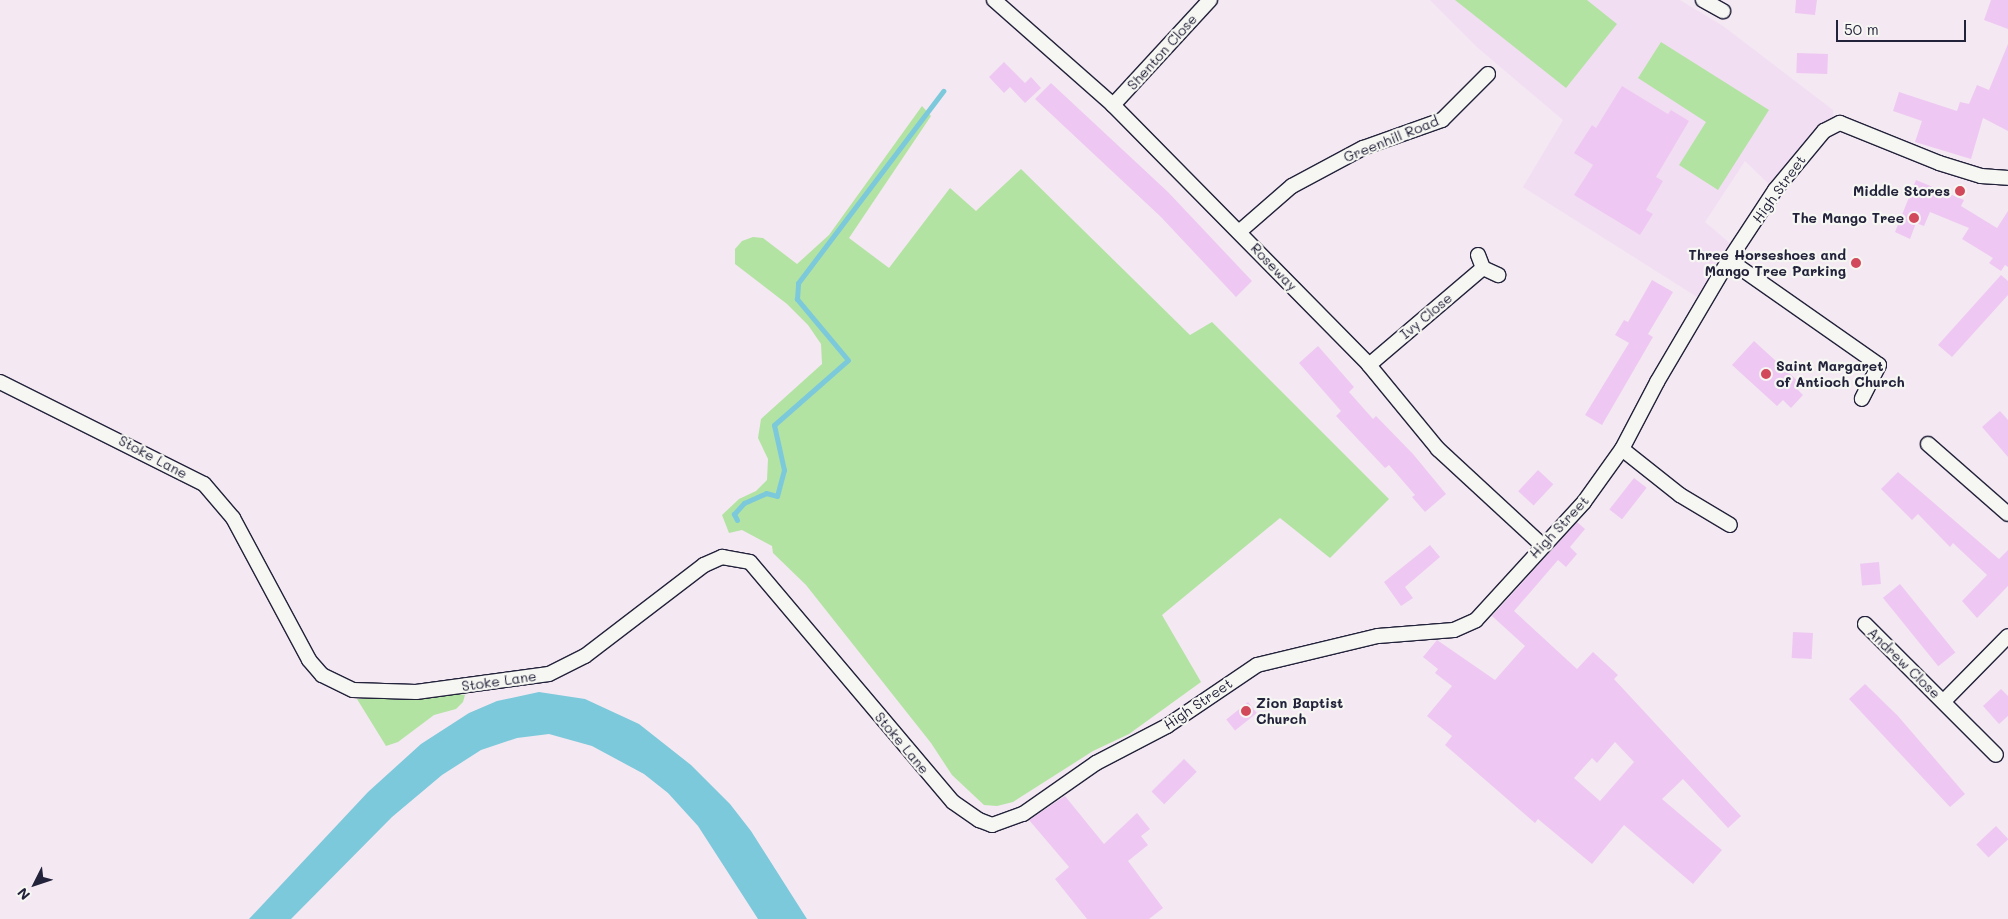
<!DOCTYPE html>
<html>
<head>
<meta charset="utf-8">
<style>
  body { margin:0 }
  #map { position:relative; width:2008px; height:919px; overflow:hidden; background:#f4e8f2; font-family:Mali,sans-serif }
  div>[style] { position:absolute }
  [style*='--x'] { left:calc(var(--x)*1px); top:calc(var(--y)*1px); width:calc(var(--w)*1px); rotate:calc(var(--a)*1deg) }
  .built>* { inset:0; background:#f2def2 }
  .green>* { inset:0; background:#b3e3a3 }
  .water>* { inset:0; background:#7cc9db }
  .stream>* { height:5px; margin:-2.5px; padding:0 2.5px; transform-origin:2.5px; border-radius:2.5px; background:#7cc9db }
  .building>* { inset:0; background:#eec8f2; transform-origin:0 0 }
  .roads { filter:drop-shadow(1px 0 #22223b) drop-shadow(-1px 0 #22223b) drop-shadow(0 1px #22223b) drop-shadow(0 -1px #22223b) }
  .street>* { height:14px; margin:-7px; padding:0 7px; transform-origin:7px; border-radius:7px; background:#f6f6f2 }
  .dots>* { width:14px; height:14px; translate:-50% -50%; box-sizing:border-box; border:2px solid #f6f6f2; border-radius:50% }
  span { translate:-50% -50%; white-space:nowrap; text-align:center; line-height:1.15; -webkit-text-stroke:4.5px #f6f6f2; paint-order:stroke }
  .street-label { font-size:14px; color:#22223b }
  .poi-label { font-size:14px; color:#22223b; font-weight:700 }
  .right { translate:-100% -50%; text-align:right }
  .left { translate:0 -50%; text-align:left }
  .north { position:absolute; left:10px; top:859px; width:50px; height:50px; -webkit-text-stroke:4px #f6f6f2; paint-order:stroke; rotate:229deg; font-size:14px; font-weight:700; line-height:20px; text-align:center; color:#22223b }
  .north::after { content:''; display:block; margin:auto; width:18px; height:22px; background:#22223b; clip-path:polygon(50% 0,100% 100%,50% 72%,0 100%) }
  .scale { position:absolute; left:1836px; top:20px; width:130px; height:22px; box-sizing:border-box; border:2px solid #22223b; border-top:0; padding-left:6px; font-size:15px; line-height:18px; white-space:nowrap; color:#22223b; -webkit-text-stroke:4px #f6f6f2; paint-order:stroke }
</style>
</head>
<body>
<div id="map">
  <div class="built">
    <div style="clip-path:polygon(1430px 0,1680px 0,1723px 26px,1833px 110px,1834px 125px,1775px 190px,1745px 161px,1705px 222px,1738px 250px,1705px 302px,1523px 187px,1563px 120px,1478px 48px)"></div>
  </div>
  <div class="green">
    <div style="clip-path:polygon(1455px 0,1587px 0,1617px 24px,1566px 88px)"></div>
    <div style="clip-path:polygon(1661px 42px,1769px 110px,1718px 190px,1679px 165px,1706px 122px,1638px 78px)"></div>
    <div style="clip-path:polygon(922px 106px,931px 116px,849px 238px,889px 268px,950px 188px,976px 211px,1021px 169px,1190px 335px,1212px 322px,1389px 499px,1330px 558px,1280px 518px,1162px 615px,1201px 682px,1129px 734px,1093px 751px,1013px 802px,997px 806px,984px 805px,952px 775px,931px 743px,806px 585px,773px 553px,772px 546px,742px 530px,729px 533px,722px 515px,739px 499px,756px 491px,767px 480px,768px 459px,758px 438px,761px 419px,822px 364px,821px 344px,808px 325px,787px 304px,735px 264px,735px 249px,742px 241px,753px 237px,763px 238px,797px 264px,829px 235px)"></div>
    <div style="clip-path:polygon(450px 693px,465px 695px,463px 702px,456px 709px,434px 715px,398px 742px,386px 746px,357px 699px)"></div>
  </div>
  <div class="water">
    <div style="clip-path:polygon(539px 692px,585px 699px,639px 724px,691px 765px,730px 804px,751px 831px,807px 919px,758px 919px,698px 826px,668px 793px,644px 774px,592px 746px,549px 734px,517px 738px,481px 750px,442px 775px,392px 817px,291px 919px,249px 919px,368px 792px,421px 744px,469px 713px,497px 701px)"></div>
  </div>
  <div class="stream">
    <div style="--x:737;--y:520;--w:7;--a:-117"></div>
    <div style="--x:734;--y:514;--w:15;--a:-48"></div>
    <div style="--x:744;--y:503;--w:24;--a:-24"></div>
    <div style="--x:766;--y:493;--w:11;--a:15"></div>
    <div style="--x:777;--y:496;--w:27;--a:-75"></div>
    <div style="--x:784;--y:470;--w:46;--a:-102.5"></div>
    <div style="--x:774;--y:425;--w:98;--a:-41.3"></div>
    <div style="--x:848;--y:360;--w:80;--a:-129.9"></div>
    <div style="--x:797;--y:299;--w:16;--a:-86"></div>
    <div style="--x:798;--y:283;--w:241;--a:-52.9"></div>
  </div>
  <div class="building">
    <div style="clip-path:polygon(1796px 0,1817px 0,1815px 15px,1795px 13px)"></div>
    <div style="clip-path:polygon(1991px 0,2008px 0,2008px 29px,1984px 20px)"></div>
    <div style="clip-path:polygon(2008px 44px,2008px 131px,1983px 118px,1971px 159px,1915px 142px,1922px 121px,1893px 111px,1899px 92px,1957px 111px,1960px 102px,1969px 104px,1977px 85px,1989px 90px)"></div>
    <div style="left:1797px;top:53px;width:31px;height:20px;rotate:2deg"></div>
    <div style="clip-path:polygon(1004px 62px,1025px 83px,1031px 77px,1041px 88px,1025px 103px,1010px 87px,1004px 93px,989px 77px)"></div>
    <div style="clip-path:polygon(1051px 83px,1168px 192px,1252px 281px,1236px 297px,1161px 217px,1035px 99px)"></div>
    <div style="clip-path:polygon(1622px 86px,1668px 114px,1671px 110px,1689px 121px,1656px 177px,1663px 181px,1646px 210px,1653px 214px,1640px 235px,1574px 195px,1593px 165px,1574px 153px,1592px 125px,1596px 128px)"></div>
    <div style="clip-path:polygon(1916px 180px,1964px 200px,1961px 206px,1997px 228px,2008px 211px,2008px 267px,2005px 265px,2001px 271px,1989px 263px,1993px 258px,1962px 239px,1969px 228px,1930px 212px,1924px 226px,1916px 223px,1910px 239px,1895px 232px)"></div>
    <div style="clip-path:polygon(2001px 275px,2008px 281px,2008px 295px,1952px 357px,1938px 345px)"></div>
    <div style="clip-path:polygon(1652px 280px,1673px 292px,1648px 334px,1653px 337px,1602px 425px,1585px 415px,1629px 343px,1615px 335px,1624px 320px,1628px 322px)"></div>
    <div style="clip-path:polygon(1754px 341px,1800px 383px,1796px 388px,1803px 395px,1791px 408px,1783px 400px,1777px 406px,1732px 365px)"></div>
    <div style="clip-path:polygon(1318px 346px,1354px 387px,1349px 392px,1373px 419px,1376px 416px,1413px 454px,1446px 494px,1425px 512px,1412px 497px,1415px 495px,1389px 465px,1385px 468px,1336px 416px,1341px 411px,1299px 363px)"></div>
    <div style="clip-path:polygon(2000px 411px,2008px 420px,2008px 457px,1982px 427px)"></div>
    <div style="left:1538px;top:470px;width:21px;height:29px;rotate:43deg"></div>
    <div style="clip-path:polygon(1898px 472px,1999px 559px,2008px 550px,2008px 586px,1977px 618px,1962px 601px,1987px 575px,1953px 543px,1950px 547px,1918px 514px,1912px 520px,1881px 489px)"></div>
    <div style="left:1634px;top:478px;width:16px;height:40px;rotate:38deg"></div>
    <div style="clip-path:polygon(evenodd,1577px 522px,1585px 529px,1570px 547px,1577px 554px,1566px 567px,1558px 560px,1514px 611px,1577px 669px,1593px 652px,1618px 675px,1614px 679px,1741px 816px,1728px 828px,1683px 779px,1662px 799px,1722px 850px,1693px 884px,1624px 825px,1592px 864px,1538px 819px,1535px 823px,1445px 745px,1452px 736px,1427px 716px,1452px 686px,1435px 673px,1438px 669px,1423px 657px,1437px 640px,1495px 680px,1525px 646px,1492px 616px,1577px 522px,1615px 742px,1634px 762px,1600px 801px,1574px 778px,1592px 758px,1597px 763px,1615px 742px)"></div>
    <div style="clip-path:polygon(1430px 545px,1440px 557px,1405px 587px,1413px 598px,1401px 606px,1384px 582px)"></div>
    <div style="left:1879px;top:562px;width:22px;height:19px;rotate:85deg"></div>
    <div style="left:1900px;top:584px;width:88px;height:22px;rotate:51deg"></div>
    <div style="left:1793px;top:632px;width:20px;height:26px;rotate:3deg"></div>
    <div style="clip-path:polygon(1865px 684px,1898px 716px,1965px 794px,1950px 807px,1849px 699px)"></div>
    <div style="clip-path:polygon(2001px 689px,2008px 696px,2008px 716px,1999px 724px,1983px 706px)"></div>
    <div style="left:1248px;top:702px;width:14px;height:28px;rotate:51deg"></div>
    <div style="left:1184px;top:759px;width:18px;height:46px;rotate:45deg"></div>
    <div style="clip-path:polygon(1065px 796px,1104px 844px,1137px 813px,1150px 829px,1141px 836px,1148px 845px,1128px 861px,1163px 908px,1149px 919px,1087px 919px,1055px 879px,1069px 867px,1029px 820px)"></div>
    <div style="left:1996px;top:826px;width:18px;height:27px;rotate:47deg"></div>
  </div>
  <div class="roads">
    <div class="street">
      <div style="--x:994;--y:0;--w:159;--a:41.4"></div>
      <div style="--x:1113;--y:105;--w:365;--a:45.4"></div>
      <div style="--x:1369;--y:365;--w:109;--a:50.6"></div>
      <div style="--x:1438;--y:449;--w:142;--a:42.7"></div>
      <div style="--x:1703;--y:0;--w:23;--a:29"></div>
      <div style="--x:1113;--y:105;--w:143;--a:-47.3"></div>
      <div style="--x:1239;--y:232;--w:70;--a:-41"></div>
      <div style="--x:1292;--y:186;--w:81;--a:-28.2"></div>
      <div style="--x:1363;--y:148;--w:84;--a:-19.5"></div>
      <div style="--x:1442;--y:120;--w:65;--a:-45"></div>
      <div style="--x:1478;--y:255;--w:14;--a:69"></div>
      <div style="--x:1483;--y:268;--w:17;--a:25"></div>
      <div style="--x:1729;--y:260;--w:183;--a:35"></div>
      <div style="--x:1879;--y:365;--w:38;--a:117"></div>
      <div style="--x:1369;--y:365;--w:150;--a:-40.4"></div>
      <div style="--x:0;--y:382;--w:228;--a:26.6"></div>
      <div style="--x:204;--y:484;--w:45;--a:49.5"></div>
      <div style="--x:233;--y:518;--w:161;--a:61.8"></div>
      <div style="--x:309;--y:660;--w:20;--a:49"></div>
      <div style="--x:322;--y:675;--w:34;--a:26"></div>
      <div style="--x:353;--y:690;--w:63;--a:1.8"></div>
      <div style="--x:416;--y:692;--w:134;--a:-7.7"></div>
      <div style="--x:549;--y:674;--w:40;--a:-26.6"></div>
      <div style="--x:585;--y:656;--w:150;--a:-37.4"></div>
      <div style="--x:704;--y:565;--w:20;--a:-24"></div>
      <div style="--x:722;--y:557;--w:28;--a:10"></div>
      <div style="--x:750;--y:562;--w:314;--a:49.8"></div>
      <div style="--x:953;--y:802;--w:32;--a:35"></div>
      <div style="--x:979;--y:820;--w:14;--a:21"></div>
      <div style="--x:992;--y:825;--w:33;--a:-20"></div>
      <div style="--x:1023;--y:814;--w:89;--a:-34.9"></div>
      <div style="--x:1096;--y:763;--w:80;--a:-27.5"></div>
      <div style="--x:1167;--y:726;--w:109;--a:-34.1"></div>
      <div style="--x:1257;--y:665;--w:124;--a:-13.5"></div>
      <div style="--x:1378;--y:636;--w:76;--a:-4.5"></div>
      <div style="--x:1454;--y:630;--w:24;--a:-24"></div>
      <div style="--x:1476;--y:620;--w:160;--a:-47.5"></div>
      <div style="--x:1584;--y:502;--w:65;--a:-54.4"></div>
      <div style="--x:1622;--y:449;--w:76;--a:-62.4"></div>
      <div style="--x:1657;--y:382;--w:142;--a:-59.5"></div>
      <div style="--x:1729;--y:260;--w:84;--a:-56.7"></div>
      <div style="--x:1775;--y:190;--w:77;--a:-50.3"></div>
      <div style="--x:1824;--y:131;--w:18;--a:-27"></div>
      <div style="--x:1840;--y:123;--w:107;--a:22"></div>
      <div style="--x:1939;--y:163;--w:44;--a:17.2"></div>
      <div style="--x:1981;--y:176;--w:27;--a:4"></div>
      <div style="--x:1928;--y:444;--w:106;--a:41.2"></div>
      <div style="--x:1622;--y:449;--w:74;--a:38.4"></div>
      <div style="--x:1680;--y:495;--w:58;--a:31"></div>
      <div style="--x:1865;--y:624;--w:185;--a:45"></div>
      <div style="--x:1944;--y:701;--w:91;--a:-45.4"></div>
    </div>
  </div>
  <div class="dots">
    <div style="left:1960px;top:191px;background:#d1495b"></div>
    <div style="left:1914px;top:218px;background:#d1495b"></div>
    <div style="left:1856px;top:263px;background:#d1495b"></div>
    <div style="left:1766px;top:374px;background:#d1495b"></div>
    <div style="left:1246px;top:711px;background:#d1495b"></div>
  </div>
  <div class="street-label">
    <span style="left:1162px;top:52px;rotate:-48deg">Shenton Close</span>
    <span style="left:1391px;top:139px;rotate:-22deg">Greenhill Road</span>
    <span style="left:1779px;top:189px;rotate:-54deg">High Street</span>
    <span style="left:1274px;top:267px;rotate:46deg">Roseway</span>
    <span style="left:1426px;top:316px;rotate:-40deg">Ivy Close</span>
    <span style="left:153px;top:457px;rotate:28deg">Stoke Lane</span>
    <span style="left:1559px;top:527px;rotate:-47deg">High Street</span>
    <span style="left:1904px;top:663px;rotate:44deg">Andrew Close</span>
    <span style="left:499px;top:681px;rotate:-8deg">Stoke Lane</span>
    <span style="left:1198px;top:704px;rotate:-34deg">High Street</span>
    <span style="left:902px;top:743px;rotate:50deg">Stoke Lane</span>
  </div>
  <div class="poi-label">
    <span class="right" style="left:1950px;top:191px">Middle Stores</span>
    <span class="right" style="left:1904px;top:218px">The Mango Tree</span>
    <span class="right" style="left:1846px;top:263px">Three Horseshoes and<br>Mango Tree Parking</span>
    <span class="left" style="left:1776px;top:374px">Saint Margaret<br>of Antioch Church</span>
    <span class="left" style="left:1256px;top:711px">Zion Baptist<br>Church</span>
  </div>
  <div class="north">N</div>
  <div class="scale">50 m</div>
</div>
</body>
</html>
